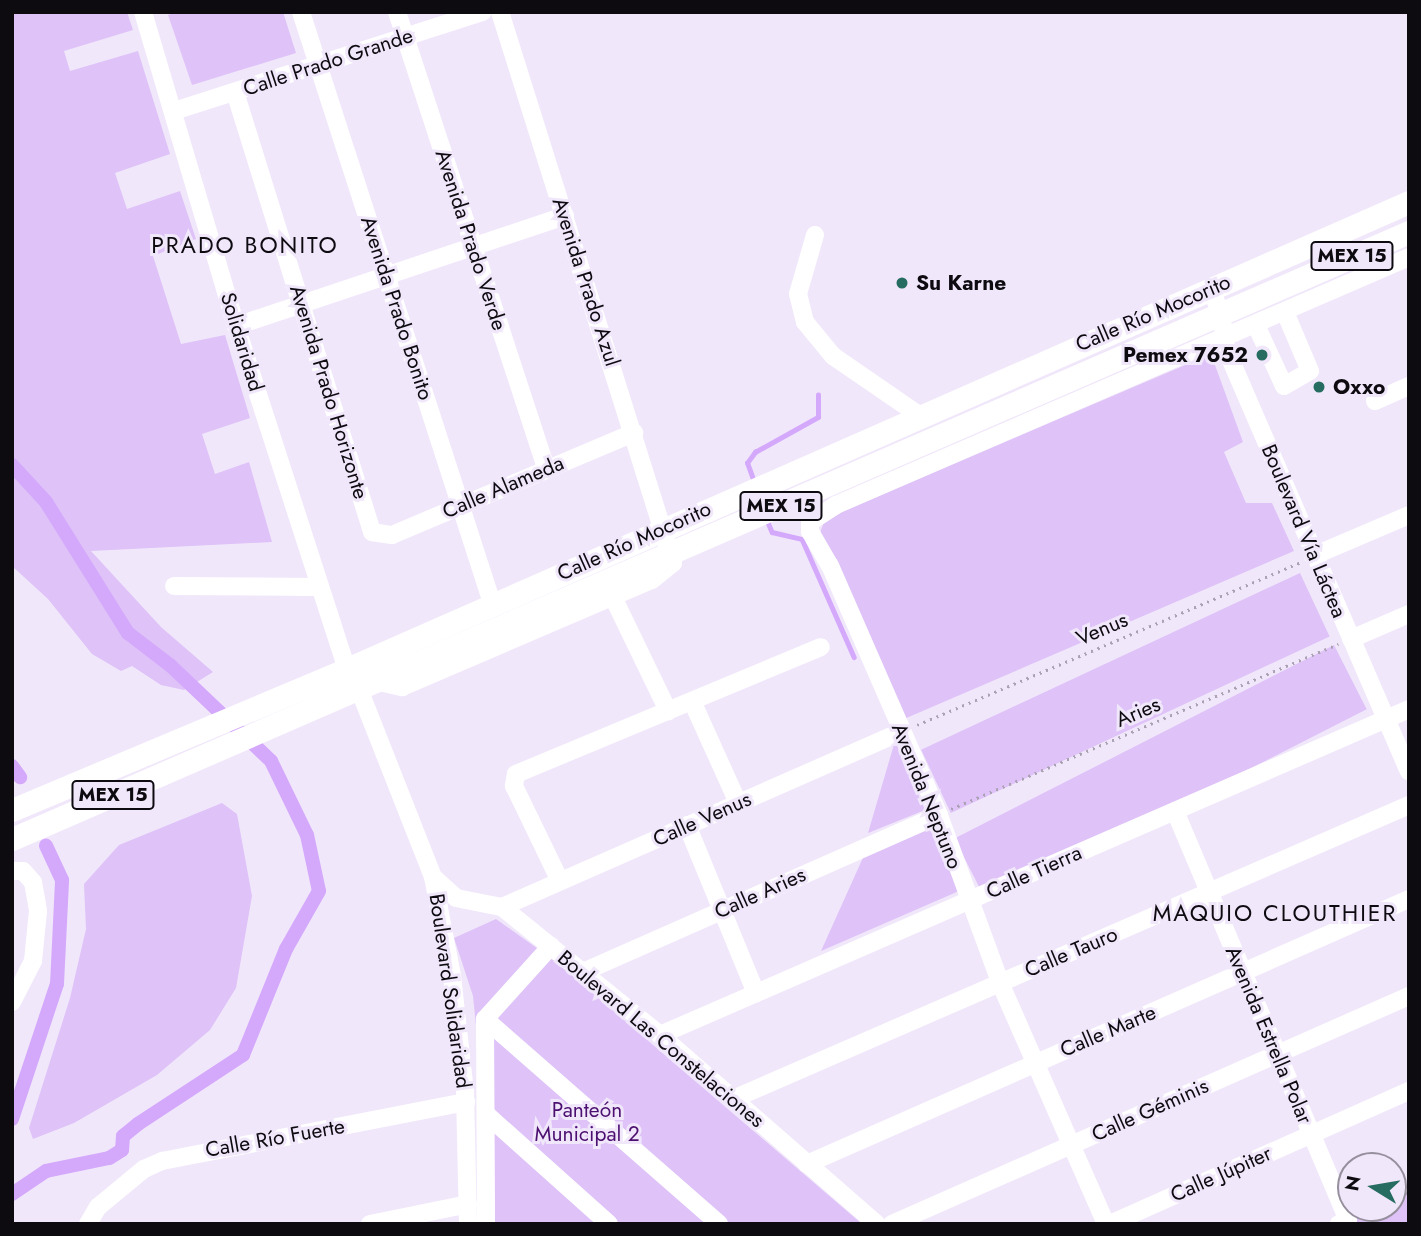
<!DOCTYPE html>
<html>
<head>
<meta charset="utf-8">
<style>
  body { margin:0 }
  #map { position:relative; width:1421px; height:1236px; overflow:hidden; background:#f1e7fb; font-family:Jost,sans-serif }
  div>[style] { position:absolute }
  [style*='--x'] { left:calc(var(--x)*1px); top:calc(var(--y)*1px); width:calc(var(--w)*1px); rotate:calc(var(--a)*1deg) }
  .green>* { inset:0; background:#dec2f8; transform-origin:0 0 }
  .stream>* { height:4.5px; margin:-2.25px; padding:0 2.25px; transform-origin:2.25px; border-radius:2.25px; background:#d4a8fb }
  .canal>* { height:14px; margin:-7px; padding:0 7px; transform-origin:7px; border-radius:7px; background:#d4a8fb }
  .path>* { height:2.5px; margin-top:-1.25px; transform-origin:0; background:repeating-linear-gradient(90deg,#aaa2b2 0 2px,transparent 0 7px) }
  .minor>* { height:18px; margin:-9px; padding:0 9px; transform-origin:9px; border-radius:9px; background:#fff }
  .major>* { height:23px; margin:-11.5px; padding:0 11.5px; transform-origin:11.5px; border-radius:11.5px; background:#fff }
  .dots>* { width:19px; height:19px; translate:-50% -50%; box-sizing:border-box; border:4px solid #f1e7fb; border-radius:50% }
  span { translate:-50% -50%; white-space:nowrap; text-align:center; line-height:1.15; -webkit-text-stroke:6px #f1e7fb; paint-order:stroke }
  .shield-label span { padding:2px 5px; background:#f1e7fb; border:2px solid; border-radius:5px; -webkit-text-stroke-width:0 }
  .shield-label { font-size:19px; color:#0d0a10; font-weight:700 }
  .street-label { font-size:21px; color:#0d0a10 }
  .poi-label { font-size:21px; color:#0d0a10; font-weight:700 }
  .left { translate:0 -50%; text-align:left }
  .right { translate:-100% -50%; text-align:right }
  .park-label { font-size:21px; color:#4c1070 }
  .neighbourhood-label { font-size:23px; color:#0d0a10; letter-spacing:2px }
  .frame { position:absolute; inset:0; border:14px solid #0d0a10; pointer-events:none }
  .north { position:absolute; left:1337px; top:1152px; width:70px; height:70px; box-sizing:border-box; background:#f1e7fb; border:2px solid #968f9d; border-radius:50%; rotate:281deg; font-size:19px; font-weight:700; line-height:28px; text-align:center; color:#0d0a10 }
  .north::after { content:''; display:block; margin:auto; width:24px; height:32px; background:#266c60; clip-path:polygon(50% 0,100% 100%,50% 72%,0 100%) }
</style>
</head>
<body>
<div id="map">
  <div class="green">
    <div style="clip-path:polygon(12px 12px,127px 12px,133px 30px,64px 51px,70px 71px,138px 51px,170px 154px,115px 173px,127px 209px,180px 191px,196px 239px,153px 256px,181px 344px,225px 335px,250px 418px,202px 434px,215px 474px,249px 462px,272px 542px,91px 551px,161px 627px,213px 672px,184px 690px,161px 685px,132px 666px,121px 671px,92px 654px,48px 599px,12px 566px)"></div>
    <div style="clip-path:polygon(176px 12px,283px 12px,296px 53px,192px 85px,168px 15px)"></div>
    <div style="clip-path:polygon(1211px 354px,1243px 442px,1224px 452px,1246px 503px,1272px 503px,1294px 551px,904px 719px,820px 533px,825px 519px)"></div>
    <div style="left:1300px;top:573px;width:70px;height:418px;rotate:65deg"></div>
    <div style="left:1334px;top:645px;width:72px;height:426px;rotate:63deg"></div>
    <div style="clip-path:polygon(895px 741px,925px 810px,868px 833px)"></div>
    <div style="clip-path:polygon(222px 803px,237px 814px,252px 896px,236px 988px,210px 1030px,157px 1075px,74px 1123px,33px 1139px,29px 1128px,70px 998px,86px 929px,84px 884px,119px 845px)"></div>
    <div style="clip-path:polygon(931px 822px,959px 891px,821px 951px,866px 851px)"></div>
    <div style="clip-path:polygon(496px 919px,555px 961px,862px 1224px,484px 1224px,484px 1104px,473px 996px,454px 938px)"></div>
    <div style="clip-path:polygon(1409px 1190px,1409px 1224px,1345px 1224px,1343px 1219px,1369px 1208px,1393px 1208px,1393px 1197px)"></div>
  </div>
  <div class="stream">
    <div style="--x:754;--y:482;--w:20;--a:-110"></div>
    <div style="--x:747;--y:463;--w:14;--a:-54"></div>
    <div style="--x:755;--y:452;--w:72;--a:-29.1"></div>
    <div style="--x:818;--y:417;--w:22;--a:-90"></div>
    <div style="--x:767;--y:520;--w:13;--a:67"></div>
    <div style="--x:772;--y:532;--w:31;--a:13"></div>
    <div style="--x:802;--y:539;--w:129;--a:66.2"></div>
  </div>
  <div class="canal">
    <div style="--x:12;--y:465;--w:50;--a:47.4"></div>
    <div style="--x:46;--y:502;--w:155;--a:58"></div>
    <div style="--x:128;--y:633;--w:54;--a:37.5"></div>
    <div style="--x:171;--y:666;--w:138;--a:43.5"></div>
    <div style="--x:271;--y:761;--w:82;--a:64.1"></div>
    <div style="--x:307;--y:835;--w:57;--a:77.9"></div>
    <div style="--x:319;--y:891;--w:67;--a:119.6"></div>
    <div style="--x:286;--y:949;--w:114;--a:112.1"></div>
    <div style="--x:243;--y:1055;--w:126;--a:146.7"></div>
    <div style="--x:138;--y:1124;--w:19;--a:141"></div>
    <div style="--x:123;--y:1136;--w:14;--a:94"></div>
    <div style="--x:122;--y:1150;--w:15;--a:148"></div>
    <div style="--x:109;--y:1158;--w:64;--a:168.3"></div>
    <div style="--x:46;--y:1171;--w:41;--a:145.9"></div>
    <div style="--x:12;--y:766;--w:14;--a:54"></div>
    <div style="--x:12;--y:1119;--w:142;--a:-71.6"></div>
    <div style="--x:57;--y:984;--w:104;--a:-87.2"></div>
    <div style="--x:62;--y:880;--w:38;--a:-115"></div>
  </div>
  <div class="path">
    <div style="--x:917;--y:725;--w:417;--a:-23"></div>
    <div style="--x:951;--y:809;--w:421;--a:-23.1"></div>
    <div style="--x:1393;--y:1199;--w:17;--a:-24"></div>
    <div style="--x:1361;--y:1214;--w:14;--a:-25"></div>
  </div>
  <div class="minor">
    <div style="--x:143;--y:12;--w:327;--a:73.5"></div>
    <div style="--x:236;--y:326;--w:361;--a:72.1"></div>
    <div style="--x:301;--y:12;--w:621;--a:72.09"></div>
    <div style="--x:397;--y:12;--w:480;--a:71.9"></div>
    <div style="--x:235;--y:92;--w:461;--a:72.7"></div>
    <div style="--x:372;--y:532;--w:20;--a:9"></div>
    <div style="--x:392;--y:535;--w:263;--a:-22.9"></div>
    <div style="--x:174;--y:111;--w:324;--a:-17.8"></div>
    <div style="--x:815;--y:235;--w:61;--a:106.1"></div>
    <div style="--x:798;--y:294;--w:29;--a:76"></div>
    <div style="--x:805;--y:322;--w:44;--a:50.5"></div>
    <div style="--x:833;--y:356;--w:104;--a:34.5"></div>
    <div style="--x:1210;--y:289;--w:26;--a:65"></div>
    <div style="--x:1221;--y:313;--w:36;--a:82"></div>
    <div style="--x:1226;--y:349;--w:460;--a:66.6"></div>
    <div style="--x:1256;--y:325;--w:67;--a:65.3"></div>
    <div style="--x:1284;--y:386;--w:30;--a:-30"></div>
    <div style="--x:1310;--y:371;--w:64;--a:-113"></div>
    <div style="--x:236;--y:326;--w:347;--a:-18.5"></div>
    <div style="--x:1375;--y:401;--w:37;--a:-24"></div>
    <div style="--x:1313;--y:556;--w:104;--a:-23.1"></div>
    <div style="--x:174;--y:586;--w:144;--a:0.4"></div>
    <div style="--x:613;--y:597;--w:127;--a:64.2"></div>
    <div style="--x:1351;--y:639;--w:63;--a:-23.3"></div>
    <div style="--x:375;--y:681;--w:28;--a:13"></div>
    <div style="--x:402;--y:687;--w:272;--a:-23.2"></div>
    <div style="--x:652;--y:580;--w:27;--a:-39"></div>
    <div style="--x:673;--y:563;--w:578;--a:-107.43"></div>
    <div style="--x:359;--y:689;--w:202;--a:68.5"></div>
    <div style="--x:433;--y:877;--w:101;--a:79.1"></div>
    <div style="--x:452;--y:976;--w:117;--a:83.6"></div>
    <div style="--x:465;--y:1092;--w:132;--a:88.7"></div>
    <div style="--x:692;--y:701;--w:112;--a:65.7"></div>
    <div style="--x:1175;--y:811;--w:444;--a:67.1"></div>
    <div style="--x:1348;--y:1220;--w:10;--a:156"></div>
    <div style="--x:687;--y:825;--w:182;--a:67.7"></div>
    <div style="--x:12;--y:871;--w:11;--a:0"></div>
    <div style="--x:23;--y:871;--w:15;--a:48"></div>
    <div style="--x:33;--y:882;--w:29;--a:80"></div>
    <div style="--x:38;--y:911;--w:50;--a:95.7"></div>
    <div style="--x:33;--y:961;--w:46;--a:117.1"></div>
    <div style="--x:433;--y:877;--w:31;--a:42"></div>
    <div style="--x:456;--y:898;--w:47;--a:11.1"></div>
    <div style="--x:502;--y:907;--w:203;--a:39"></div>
    <div style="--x:660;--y:1035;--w:288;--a:41.1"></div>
    <div style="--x:560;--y:881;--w:106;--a:-115.8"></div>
    <div style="--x:514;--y:786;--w:12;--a:-81"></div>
    <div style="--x:516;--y:774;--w:330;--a:-22.6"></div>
    <div style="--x:502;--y:907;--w:437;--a:-23.7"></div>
    <div style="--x:551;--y:946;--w:98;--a:132.1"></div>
    <div style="--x:485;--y:1019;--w:311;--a:41.2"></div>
    <div style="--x:583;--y:972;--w:389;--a:-23.8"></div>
    <div style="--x:485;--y:1019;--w:205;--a:89.7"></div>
    <div style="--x:660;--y:1035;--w:817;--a:-23.52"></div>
    <div style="--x:733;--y:1099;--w:737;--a:-23.5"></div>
    <div style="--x:486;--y:1114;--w:165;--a:41.8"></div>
    <div style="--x:807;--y:1164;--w:658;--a:-23.76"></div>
    <div style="--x:88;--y:1224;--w:20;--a:-60"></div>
    <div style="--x:98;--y:1207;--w:60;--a:-39.6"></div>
    <div style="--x:144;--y:1169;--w:20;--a:-24"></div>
    <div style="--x:162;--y:1161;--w:310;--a:-11"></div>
    <div style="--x:370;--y:1224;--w:100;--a:-11.5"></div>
    <div style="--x:892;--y:1224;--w:565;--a:-23.8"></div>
    <div style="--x:1106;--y:1224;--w:264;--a:-113.7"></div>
    <div style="--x:1000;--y:982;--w:178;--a:-110.1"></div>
    <div style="--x:939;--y:815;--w:272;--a:-113.6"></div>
    <div style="--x:830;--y:566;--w:39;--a:-120"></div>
    <div style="--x:810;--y:532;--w:10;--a:-90"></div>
    <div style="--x:810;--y:522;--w:31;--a:-33"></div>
    <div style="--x:836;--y:505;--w:624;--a:-23.4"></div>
    <div style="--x:1110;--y:1224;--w:327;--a:-24"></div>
  </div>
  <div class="major">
    <div style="--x:12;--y:810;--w:363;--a:-22.8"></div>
    <div style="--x:347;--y:669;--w:1160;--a:-23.74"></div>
    <div style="--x:12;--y:839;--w:1523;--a:-23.49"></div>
  </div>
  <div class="dots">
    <div style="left:902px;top:283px;background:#266c60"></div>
    <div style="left:1262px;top:355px;background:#266c60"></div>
    <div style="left:1319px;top:387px;background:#266c60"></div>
  </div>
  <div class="shield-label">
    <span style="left:1352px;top:256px">MEX 15</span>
    <span style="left:781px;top:506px">MEX 15</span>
    <span style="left:113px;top:795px">MEX 15</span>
  </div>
  <div class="street-label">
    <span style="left:328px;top:62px;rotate:-18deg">Calle Prado Grande</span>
    <span style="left:471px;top:240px;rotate:72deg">Avenida Prado Verde</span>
    <span style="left:586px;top:282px;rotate:72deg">Avenida Prado Azul</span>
    <span style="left:397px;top:308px;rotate:72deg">Avenida Prado Bonito</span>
    <span style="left:1153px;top:313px;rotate:-23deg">Calle Río Mocorito</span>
    <span style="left:242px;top:342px;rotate:73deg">Solidaridad</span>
    <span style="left:329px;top:392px;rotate:73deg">Avenida Prado Horizonte</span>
    <span style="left:503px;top:487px;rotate:-23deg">Calle Alameda</span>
    <span style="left:1304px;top:531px;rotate:67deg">Boulevard Vía Láctea</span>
    <span style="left:634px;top:541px;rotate:-24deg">Calle Río Mocorito</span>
    <span style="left:1102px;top:629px;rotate:-23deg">Venus</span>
    <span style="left:1138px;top:712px;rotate:-23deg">Aries</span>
    <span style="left:927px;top:796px;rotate:68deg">Avenida Neptuno</span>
    <span style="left:702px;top:819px;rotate:-24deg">Calle Venus</span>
    <span style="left:1034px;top:872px;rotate:-24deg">Calle Tierra</span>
    <span style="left:760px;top:893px;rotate:-24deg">Calle Aries</span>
    <span style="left:1071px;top:952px;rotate:-23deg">Calle Tauro</span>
    <span style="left:450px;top:991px;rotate:82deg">Boulevard Solidaridad</span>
    <span style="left:1108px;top:1031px;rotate:-23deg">Calle Marte</span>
    <span style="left:1269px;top:1035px;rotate:67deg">Avenida Estrella Polar</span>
    <span style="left:661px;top:1039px;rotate:40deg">Boulevard Las Constelaciones</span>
    <span style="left:1150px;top:1110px;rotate:-24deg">Calle Géminis</span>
    <span style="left:275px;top:1138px;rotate:-10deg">Calle Río Fuerte</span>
    <span style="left:1221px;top:1174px;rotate:-24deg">Calle Júpiter</span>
  </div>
  <div class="poi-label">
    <span class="left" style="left:916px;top:283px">Su Karne</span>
    <span class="right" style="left:1248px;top:355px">Pemex 7652</span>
    <span class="left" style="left:1333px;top:387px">Oxxo</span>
  </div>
  <div class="park-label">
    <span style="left:587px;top:1122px">Panteón<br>Municipal 2</span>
  </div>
  <div class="neighbourhood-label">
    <span style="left:245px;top:245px">PRADO BONITO</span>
    <span style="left:1275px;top:913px">MAQUIO CLOUTHIER</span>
  </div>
  <div class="frame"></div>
  <div class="north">N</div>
</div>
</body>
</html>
